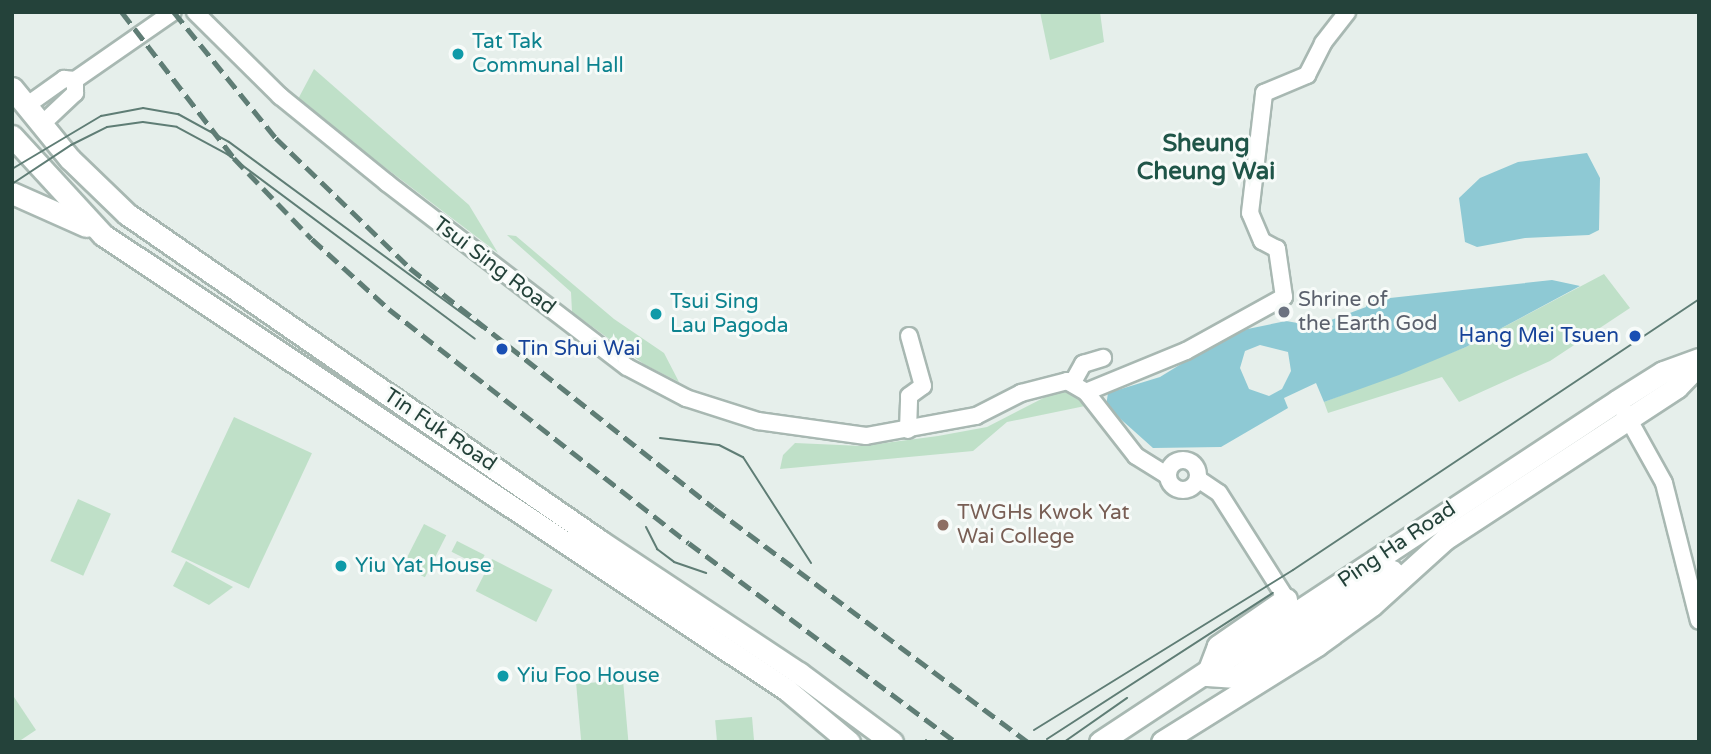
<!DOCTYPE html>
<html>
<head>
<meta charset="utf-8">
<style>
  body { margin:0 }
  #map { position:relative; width:1711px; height:754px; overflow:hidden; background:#e6efeb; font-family:"Varela Round",sans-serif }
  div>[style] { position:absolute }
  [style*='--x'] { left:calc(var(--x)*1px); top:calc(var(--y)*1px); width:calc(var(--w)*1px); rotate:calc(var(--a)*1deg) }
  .green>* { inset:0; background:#bfe0c8; transform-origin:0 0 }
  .water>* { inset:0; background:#8ec9d4 }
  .roads { filter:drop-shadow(2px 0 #a8b8b2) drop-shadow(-2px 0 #a8b8b2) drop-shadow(0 2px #a8b8b2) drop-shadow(0 -2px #a8b8b2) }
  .street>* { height:16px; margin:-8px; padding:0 8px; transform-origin:8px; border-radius:8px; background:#fff }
  .street>.ring { margin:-8px; padding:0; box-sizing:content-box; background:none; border:16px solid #fff; border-radius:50% }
  .secondary>* { height:21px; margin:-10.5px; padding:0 10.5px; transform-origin:10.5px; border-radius:10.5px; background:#fff }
  .tram>* { height:2px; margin:-1px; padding:0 1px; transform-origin:1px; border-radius:1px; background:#5f7d75 }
  .rail>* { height:4.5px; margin-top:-2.25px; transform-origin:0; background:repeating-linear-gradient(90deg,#5f7d75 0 14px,transparent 0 21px) }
  .dots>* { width:19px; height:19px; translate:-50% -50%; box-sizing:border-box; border:4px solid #f7fbf9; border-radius:50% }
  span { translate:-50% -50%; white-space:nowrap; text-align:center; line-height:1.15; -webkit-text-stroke:6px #f7fbf9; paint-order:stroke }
  .culture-label { font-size:21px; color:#0d838f }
  .left { translate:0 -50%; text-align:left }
  .street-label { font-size:21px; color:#24423a }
  .worship-label { font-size:21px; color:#5b616d }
  .transit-label { font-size:21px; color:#164399 }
  .right { translate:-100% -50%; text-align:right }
  .education-label { font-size:21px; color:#785e54 }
  .quarter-label { font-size:24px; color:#1f5548; font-weight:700 }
  .frame { position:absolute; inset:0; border:14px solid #24423a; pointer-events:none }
</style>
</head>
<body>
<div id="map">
  <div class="green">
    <div style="clip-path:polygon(1040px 12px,1100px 12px,1104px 42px,1050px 60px)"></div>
    <div style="clip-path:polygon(314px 69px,469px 205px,498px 253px,297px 101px)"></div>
    <div style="clip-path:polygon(507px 235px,516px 236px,614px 319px,664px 353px,679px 382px,645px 365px,572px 312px,571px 292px)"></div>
    <div style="clip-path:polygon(1604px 274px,1630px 308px,1550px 361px,1459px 402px,1442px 377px,1328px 413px,1324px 402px,1466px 347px)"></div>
    <div style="clip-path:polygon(1057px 391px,1073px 393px,1085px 406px,1007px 422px,973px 451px,780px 469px,783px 455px,795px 443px,862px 446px,938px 436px,987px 427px)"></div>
    <div style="left:234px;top:417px;width:86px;height:149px;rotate:25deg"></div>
    <div style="left:78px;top:499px;width:36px;height:68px;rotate:24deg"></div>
    <div style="left:424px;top:524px;width:25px;height:47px;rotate:27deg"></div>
    <div style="left:457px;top:541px;width:31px;height:12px;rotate:27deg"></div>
    <div style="left:492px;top:559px;width:68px;height:36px;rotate:27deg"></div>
    <div style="clip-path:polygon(186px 561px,233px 587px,209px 605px,173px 586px)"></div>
    <div style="left:623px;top:680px;width:62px;height:47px;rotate:85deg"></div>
    <div style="clip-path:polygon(12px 694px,36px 730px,18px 742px,12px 742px)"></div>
    <div style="left:752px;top:717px;width:25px;height:37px;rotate:85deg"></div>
  </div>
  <div class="water">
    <div style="clip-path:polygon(1587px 153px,1600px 178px,1599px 230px,1589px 235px,1525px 238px,1477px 247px,1465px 242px,1459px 198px,1480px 178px,1518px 162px)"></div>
    <div style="clip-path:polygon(evenodd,1552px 280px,1580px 286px,1466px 347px,1399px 375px,1324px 402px,1316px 383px,1284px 398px,1288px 408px,1221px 447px,1153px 448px,1106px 406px,1108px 393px,1160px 377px,1233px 332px,1286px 321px,1315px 326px,1366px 307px,1370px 292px,1381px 299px,1552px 280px,1260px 345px,1288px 352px,1291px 371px,1282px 389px,1269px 396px,1249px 389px,1240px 368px,1245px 351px,1260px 345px)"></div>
  </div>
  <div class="roads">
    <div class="street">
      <div style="--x:195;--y:12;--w:120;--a:44.7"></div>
      <div style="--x:280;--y:96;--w:138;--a:39.1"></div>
      <div style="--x:387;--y:183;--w:302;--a:37.5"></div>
      <div style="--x:627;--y:367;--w:67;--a:27.7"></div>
      <div style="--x:686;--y:398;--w:76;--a:17.7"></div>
      <div style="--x:758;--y:421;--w:109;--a:7.9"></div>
      <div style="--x:866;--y:436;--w:112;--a:-10.3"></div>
      <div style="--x:976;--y:416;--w:51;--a:-27.1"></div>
      <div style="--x:1021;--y:393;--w:48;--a:-14.6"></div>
      <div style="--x:1067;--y:381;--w:22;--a:30"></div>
      <div style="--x:1086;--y:392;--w:81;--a:52"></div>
      <div style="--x:1136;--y:456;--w:36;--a:32"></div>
      <div style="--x:26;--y:106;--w:47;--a:-35.4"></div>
      <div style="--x:64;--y:79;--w:11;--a:5"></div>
      <div style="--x:75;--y:80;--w:119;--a:-34.8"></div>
      <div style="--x:41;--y:125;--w:47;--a:-43.3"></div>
      <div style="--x:75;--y:93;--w:13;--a:-90"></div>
      <div style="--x:1073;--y:382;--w:21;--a:-61"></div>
      <div style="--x:1083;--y:364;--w:21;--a:-17"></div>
      <div style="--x:1086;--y:392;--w:108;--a:-22.3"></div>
      <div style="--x:1186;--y:351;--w:112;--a:-28.9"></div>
      <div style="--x:1284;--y:297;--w:49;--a:-98.3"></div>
      <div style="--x:1277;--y:249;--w:17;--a:-152"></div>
      <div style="--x:1262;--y:241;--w:30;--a:-113"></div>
      <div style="--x:1250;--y:213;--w:121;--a:-83.3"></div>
      <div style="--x:1264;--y:93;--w:47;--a:-22.7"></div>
      <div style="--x:1307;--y:75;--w:36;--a:-63"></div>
      <div style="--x:1323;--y:43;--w:39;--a:-52"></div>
      <div style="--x:1624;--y:411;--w:82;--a:60.9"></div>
      <div style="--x:1664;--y:483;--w:142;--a:75.8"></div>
      <div style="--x:908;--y:430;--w:34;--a:-88"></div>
      <div style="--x:909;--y:396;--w:17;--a:-36"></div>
      <div style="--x:923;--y:386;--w:52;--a:-105.6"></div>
      <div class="ring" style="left:1168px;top:460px;width:14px;height:14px"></div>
      <div style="--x:1198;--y:479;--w:25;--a:34"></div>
      <div style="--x:1219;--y:493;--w:136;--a:57.6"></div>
    </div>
    <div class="secondary">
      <div style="--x:12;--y:88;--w:92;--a:50.8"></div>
      <div style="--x:70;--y:159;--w:79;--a:44"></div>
      <div style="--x:127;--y:214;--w:575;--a:34.66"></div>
      <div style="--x:600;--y:541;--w:239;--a:33.6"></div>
      <div style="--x:799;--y:673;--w:116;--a:36.6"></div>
      <div style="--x:12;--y:136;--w:134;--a:47.4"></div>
      <div style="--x:103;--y:235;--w:822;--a:33.63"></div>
      <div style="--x:787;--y:690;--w:81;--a:40"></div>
      <div style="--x:12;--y:193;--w:81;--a:24"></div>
      <div style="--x:1286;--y:599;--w:83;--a:145.3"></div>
      <div style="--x:1218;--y:646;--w:31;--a:111"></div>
      <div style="--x:1207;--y:675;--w:29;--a:4"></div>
      <div style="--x:1236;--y:677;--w:85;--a:-34.4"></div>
      <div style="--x:1306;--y:629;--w:26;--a:11"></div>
      <div style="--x:1300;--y:617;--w:19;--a:9"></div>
      <div style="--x:1319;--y:620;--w:88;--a:-33.9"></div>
      <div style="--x:1100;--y:742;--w:619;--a:-33.41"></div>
      <div style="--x:1617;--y:401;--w:54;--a:-32.2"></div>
      <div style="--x:1663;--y:372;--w:38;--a:-20"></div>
      <div style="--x:1162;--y:742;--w:183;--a:-32"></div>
      <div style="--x:1317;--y:645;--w:68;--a:-36"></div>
      <div style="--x:1372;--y:605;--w:98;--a:-42.1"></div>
      <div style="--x:1445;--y:539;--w:277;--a:-33.2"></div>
      <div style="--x:1677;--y:387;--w:32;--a:-46"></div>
    </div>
  </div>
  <div class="tram">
    <div style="--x:12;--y:169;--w:104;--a:-30.8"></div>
    <div style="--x:101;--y:116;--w:43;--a:-10.8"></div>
    <div style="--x:143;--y:108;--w:36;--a:10"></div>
    <div style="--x:178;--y:114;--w:58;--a:28.8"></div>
    <div style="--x:229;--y:142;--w:314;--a:36.3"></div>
    <div style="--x:12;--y:184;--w:71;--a:-33.5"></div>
    <div style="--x:71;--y:145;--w:40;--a:-26.6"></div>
    <div style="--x:107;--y:127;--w:36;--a:-8"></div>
    <div style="--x:143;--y:122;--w:34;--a:8"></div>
    <div style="--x:177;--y:127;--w:57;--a:28.4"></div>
    <div style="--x:227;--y:154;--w:309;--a:36.7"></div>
    <div style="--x:660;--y:438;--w:59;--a:6.8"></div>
    <div style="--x:719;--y:445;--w:27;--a:27"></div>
    <div style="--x:743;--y:457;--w:126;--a:57.3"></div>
    <div style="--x:646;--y:527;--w:25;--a:63"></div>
    <div style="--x:657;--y:549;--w:21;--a:37"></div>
    <div style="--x:674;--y:562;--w:34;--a:19"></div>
    <div style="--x:1034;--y:730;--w:304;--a:-31.7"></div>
    <div style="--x:1293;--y:570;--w:488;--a:-33.7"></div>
    <div style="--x:1047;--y:739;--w:269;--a:-32.9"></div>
    <div style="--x:926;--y:740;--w:2;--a:90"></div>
    <div style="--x:1064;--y:742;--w:77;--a:-34.9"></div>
  </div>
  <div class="rail">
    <div style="--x:122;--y:12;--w:184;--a:52.5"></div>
    <div style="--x:234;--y:158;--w:112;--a:46.1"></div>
    <div style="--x:312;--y:239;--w:104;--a:42.3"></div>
    <div style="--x:389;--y:309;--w:380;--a:38"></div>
    <div style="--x:689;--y:543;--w:333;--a:36.7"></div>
    <div style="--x:174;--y:12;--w:162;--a:51"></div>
    <div style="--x:276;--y:138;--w:187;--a:44.1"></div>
    <div style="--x:410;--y:268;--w:387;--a:38.3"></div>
    <div style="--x:714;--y:508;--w:392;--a:36.7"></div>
  </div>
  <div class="dots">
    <div style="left:458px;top:54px;background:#0f9aa8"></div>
    <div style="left:1284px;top:312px;background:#6b7280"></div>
    <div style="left:656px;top:314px;background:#0f9aa8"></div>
    <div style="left:1635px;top:336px;background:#1a4fb4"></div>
    <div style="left:502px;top:349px;background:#1a4fb4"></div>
    <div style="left:943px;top:525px;background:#8d6e63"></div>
    <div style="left:341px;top:566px;background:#0f9aa8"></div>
    <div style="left:503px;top:676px;background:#0f9aa8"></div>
  </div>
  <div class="culture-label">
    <span class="left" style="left:472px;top:54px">Tat Tak<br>Communal Hall</span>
    <span class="left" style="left:670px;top:314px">Tsui Sing<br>Lau Pagoda</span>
    <span class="left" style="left:355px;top:566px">Yiu Yat House</span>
    <span class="left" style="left:517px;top:676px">Yiu Foo House</span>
  </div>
  <div class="street-label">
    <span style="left:494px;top:266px;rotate:37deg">Tsui Sing Road</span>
    <span style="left:440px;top:430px;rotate:34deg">Tin Fuk Road</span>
    <span style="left:1397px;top:545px;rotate:-34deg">Ping Ha Road</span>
  </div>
  <div class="worship-label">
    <span class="left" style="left:1298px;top:312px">Shrine of<br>the Earth God</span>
  </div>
  <div class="transit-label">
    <span class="right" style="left:1619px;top:336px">Hang Mei Tsuen</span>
    <span class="left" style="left:518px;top:349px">Tin Shui Wai</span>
  </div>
  <div class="education-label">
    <span class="left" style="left:957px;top:525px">TWGHs Kwok Yat<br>Wai College</span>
  </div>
  <div class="quarter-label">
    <span style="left:1206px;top:158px">Sheung<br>Cheung Wai</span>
  </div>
  <div class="frame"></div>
</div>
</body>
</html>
